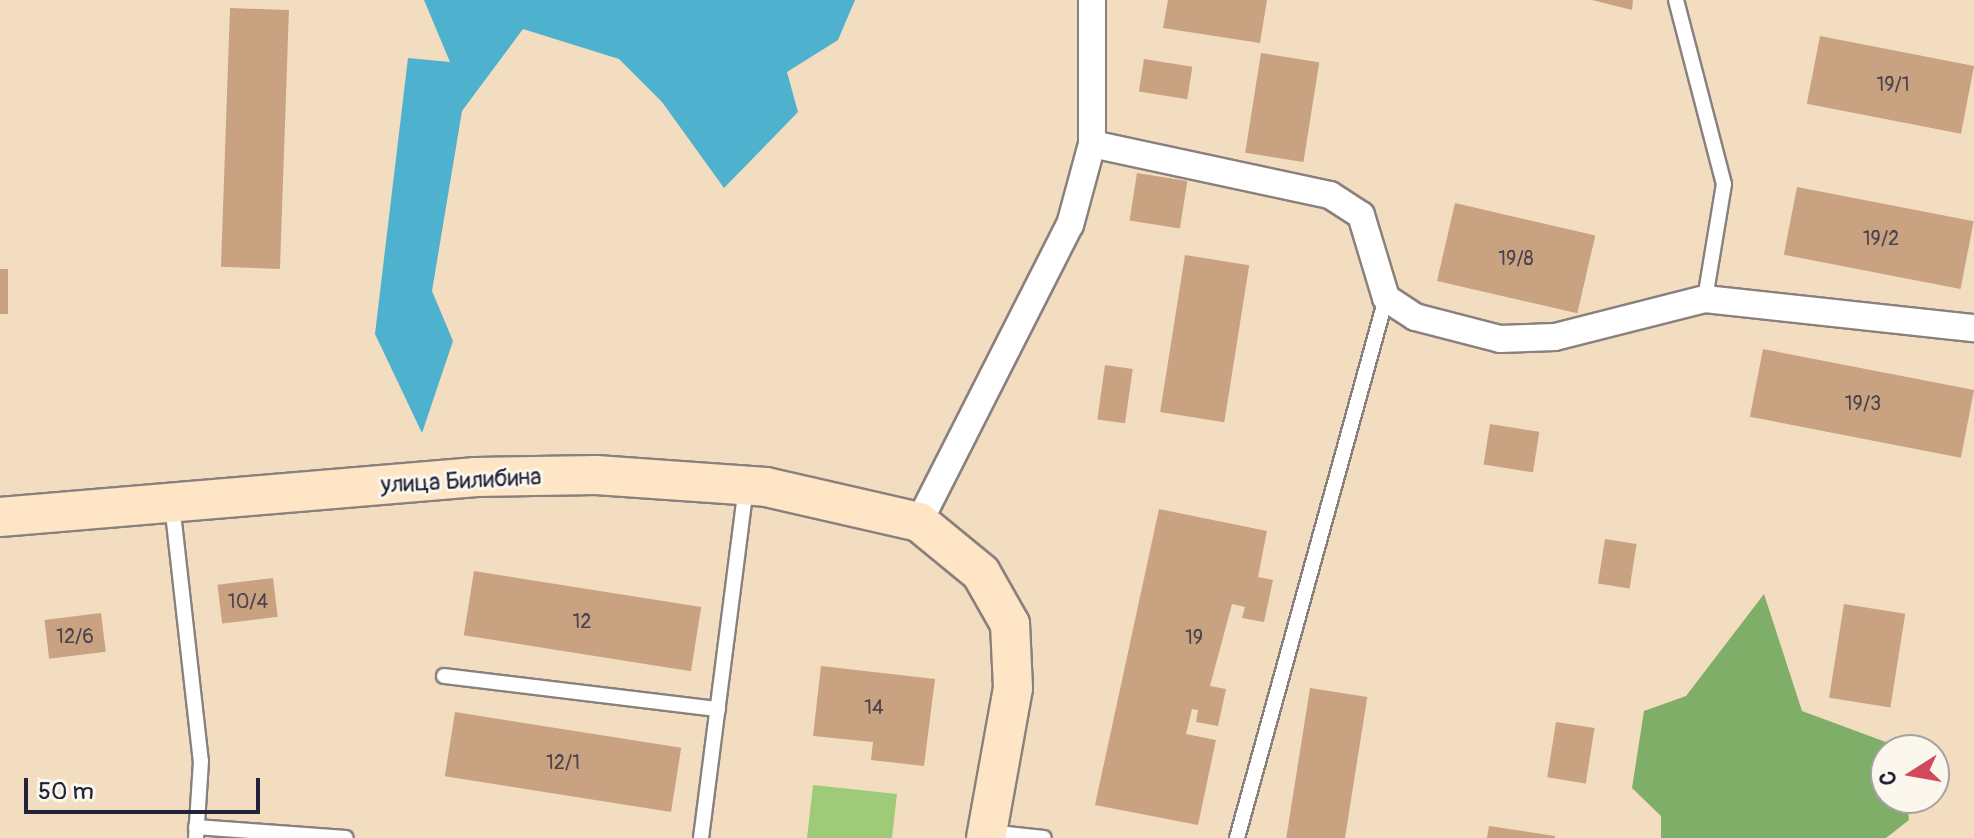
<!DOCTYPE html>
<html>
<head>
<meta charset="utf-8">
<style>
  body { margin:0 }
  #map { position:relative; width:1974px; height:838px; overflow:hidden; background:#f3ddc0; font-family:Pangolin,sans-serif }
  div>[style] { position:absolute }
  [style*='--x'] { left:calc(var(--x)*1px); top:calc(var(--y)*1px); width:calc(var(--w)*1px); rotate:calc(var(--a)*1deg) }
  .green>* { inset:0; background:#9fca77 }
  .forest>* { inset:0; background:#7fae68 }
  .water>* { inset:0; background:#4eb1cd }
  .building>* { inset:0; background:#c8a281; transform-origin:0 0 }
  .roads { filter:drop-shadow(2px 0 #8a807e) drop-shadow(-2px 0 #8a807e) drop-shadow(0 2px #8a807e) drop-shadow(0 -2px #8a807e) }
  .lane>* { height:14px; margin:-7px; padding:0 7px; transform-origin:7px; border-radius:7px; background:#fff }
  .street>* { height:26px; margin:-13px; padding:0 13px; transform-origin:13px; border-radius:13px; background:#fff }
  .secondary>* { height:38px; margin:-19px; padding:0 19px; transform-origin:19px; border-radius:19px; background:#fde5c5 }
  span { translate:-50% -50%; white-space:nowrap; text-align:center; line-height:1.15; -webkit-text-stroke:6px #fbf7ec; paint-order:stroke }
  .number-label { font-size:20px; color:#4c424c }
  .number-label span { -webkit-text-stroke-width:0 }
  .street-label { font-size:24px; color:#22223b }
  .north { position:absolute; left:1870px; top:734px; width:80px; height:80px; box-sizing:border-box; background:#fbf7ec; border:2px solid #a4a2a5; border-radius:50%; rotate:259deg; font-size:22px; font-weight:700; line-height:32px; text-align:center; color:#22223b }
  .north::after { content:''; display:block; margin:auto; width:28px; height:36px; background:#d1495b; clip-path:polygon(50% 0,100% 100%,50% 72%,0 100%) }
  .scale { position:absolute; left:24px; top:778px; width:236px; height:36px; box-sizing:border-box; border:4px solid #22223b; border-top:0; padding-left:10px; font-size:24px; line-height:28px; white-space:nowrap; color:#22223b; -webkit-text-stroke:6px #fbf7ec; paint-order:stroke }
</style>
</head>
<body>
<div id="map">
  <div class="green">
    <div style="clip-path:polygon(813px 785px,897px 794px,892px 838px,807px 838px)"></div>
  </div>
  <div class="forest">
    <div style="clip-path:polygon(1764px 594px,1802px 711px,1902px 748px,1886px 750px,1886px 798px,1907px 798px,1909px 820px,1886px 838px,1661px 838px,1661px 816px,1632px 788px,1644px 711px,1686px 696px)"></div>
  </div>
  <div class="water">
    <div style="clip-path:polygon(424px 0,855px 0,838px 40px,787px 72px,798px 112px,724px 188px,662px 102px,619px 59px,523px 29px,462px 111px,432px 291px,453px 341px,422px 433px,375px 334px,408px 58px,450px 62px)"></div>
  </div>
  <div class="building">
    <div style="clip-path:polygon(1168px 0,1267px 0,1260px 43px,1163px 28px)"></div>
    <div style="clip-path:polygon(1592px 0,1633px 0,1632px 10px)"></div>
    <div style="left:230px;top:8px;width:59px;height:259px;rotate:2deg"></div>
    <div style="left:1820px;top:36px;width:157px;height:69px;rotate:11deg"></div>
    <div style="left:1261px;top:53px;width:59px;height:101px;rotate:9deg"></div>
    <div style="left:1144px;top:59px;width:49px;height:33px;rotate:9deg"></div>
    <div style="left:1137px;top:173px;width:51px;height:48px;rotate:9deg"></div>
    <div style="left:1797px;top:187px;width:180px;height:69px;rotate:11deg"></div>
    <div style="left:1455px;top:203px;width:144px;height:80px;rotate:13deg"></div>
    <div style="left:1185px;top:255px;width:65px;height:159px;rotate:9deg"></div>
    <div style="left:0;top:269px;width:8px;height:45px"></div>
    <div style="left:1763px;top:349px;width:215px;height:69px;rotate:11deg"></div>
    <div style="left:1105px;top:365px;width:28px;height:55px;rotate:8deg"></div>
    <div style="left:1490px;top:424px;width:50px;height:41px;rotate:9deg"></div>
    <div style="clip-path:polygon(1159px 509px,1267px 531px,1258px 577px,1273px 580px,1264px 622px,1242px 618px,1245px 607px,1232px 604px,1210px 686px,1226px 689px,1218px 726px,1196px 722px,1198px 710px,1192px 709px,1186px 734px,1216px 740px,1198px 825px,1095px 805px)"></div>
    <div style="left:1605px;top:539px;width:32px;height:45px;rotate:9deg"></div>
    <div style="left:474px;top:571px;width:230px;height:65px;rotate:9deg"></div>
    <div style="left:273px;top:578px;width:39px;height:56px;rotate:83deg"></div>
    <div style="left:1844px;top:604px;width:62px;height:95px;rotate:9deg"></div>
    <div style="left:101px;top:613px;width:39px;height:57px;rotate:83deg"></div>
    <div style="clip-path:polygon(821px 666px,935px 679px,924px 766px,871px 760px,873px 742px,813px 736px)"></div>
    <div style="left:1310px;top:688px;width:58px;height:152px;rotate:9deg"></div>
    <div style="left:455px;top:712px;width:229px;height:65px;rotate:9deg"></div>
    <div style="left:1556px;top:722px;width:39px;height:56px;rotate:9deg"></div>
    <div style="clip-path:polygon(1489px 826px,1555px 836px,1555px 838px,1487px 838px)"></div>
  </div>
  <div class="roads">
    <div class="lane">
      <div style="--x:1676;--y:0;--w:190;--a:75.4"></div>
      <div style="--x:1724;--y:184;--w:117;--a:99.4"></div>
      <div style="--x:172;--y:504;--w:259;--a:83.6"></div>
      <div style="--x:201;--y:761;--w:77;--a:93.7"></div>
      <div style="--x:444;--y:676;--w:276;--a:6.9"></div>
      <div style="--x:196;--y:827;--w:150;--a:4.2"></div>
      <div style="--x:988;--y:832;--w:56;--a:6.1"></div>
      <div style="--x:701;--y:838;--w:355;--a:-82.7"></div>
      <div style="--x:1237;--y:838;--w:560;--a:-74.57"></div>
    </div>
    <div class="street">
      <div style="--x:1092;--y:144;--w:243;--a:12.1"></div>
      <div style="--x:1330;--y:195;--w:37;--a:33"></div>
      <div style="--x:1361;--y:215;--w:87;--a:73.2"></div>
      <div style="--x:1386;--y:298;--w:35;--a:33"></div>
      <div style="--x:1415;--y:317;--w:88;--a:14.5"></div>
      <div style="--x:1500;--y:339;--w:55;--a:-2.1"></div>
      <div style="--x:1555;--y:337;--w:155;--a:-14.2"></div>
      <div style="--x:1705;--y:299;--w:271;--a:6.2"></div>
      <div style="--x:919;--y:522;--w:333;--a:-63.1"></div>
      <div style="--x:1070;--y:225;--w:84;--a:-74.8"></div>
      <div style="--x:1092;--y:144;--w:144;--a:-90"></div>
    </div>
    <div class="secondary">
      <div style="--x:0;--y:517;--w:478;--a:-4.8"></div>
      <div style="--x:476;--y:477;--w:120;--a:-1"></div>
      <div style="--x:596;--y:475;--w:170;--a:4"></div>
      <div style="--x:766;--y:487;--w:157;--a:12.9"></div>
      <div style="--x:919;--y:522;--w:80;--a:39.4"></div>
      <div style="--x:981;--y:573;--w:59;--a:60.4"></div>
      <div style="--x:1010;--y:624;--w:64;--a:87.3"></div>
      <div style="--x:1013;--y:688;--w:152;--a:100.2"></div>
    </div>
  </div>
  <div class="number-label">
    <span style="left:1893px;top:84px">19/1</span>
    <span style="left:1881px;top:238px">19/2</span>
    <span style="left:1516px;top:258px">19/8</span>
    <span style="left:1863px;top:403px">19/3</span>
    <span style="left:248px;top:601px">10/4</span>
    <span style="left:582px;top:621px">12</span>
    <span style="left:75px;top:636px">12/6</span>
    <span style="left:1194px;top:637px">19</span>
    <span style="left:874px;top:707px">14</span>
    <span style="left:563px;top:762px">12/1</span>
  </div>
  <div class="street-label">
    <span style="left:461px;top:481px;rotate:-3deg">улица Билибина</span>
  </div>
  <div class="north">С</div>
  <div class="scale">50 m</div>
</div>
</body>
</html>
